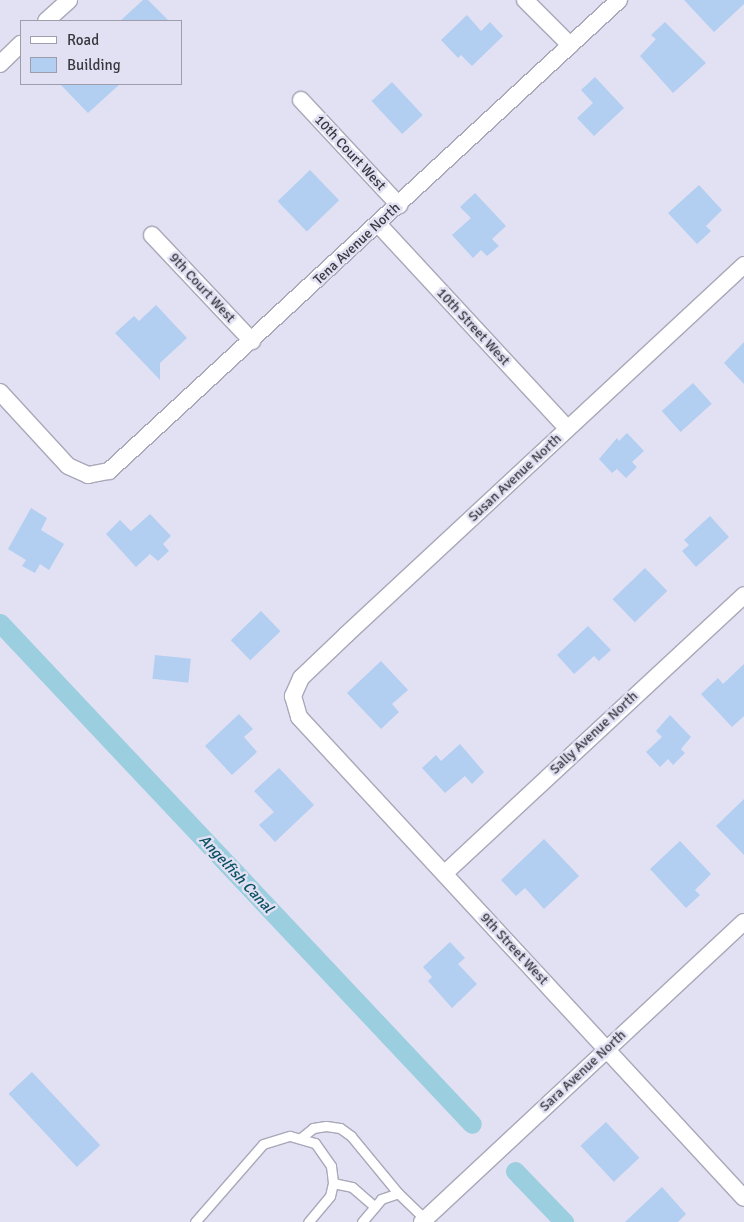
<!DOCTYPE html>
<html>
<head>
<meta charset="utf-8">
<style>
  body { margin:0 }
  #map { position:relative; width:744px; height:1222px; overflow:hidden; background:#e2e1f3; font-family:Signika,sans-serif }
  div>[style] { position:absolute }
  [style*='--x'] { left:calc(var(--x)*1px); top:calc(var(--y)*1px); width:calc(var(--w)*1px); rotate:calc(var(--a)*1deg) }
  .canal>* { height:19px; margin:-9.5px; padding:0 9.5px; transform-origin:9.5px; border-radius:9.5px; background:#9bcedf }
  .building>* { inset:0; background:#b2cef1; transform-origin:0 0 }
  .roads { filter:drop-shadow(1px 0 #a9a8b9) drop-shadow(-1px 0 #a9a8b9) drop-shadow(0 1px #a9a8b9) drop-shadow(0 -1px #a9a8b9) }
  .service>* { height:9px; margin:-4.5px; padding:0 4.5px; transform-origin:4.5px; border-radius:4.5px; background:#fff }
  .minor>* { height:16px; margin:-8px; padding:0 8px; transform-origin:8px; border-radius:8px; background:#fff }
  span { translate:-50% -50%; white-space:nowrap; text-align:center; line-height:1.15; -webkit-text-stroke:5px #e2e1f3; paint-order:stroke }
  .street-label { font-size:14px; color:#38383f }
  .water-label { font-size:15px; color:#095163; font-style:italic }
  .legend { position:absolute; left:20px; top:20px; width:162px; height:65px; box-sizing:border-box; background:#e2e1f3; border:1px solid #9e9dab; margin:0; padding:6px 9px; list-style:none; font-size:15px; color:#38383f }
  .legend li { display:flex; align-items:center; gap:10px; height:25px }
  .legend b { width:25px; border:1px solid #9e9dab }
</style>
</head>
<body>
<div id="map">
  <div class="canal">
    <div style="--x:0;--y:623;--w:688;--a:46.71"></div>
    <div style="--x:515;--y:1171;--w:71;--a:46.1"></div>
  </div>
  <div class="building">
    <div style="clip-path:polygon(143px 0,148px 0,169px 21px,120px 21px)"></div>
    <div style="clip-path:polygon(684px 0,744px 0,744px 4px,714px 32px)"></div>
    <div style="clip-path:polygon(467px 15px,481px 31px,490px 22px,503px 36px,472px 66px,461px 55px,458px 58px,441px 40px)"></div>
    <div style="clip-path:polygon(665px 22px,706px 63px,673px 93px,640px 56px,656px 39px,651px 35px)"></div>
    <div style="clip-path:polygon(595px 77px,624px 108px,594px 136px,577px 118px,593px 103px,581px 90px)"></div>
    <div style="left:392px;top:82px;width:45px;height:28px;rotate:47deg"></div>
    <div style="clip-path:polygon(60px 84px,120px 84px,88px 113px)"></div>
    <div style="left:310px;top:170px;width:42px;height:45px;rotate:46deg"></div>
    <div style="clip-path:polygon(699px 185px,722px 210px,706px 226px,711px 231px,697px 244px,668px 213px)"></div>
    <div style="clip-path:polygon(475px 193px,506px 226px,492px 239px,499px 246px,487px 256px,481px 250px,473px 258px,452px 235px,471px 218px,460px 207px)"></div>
    <div style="clip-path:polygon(156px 305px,187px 338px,160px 363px,160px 380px,115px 333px,134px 316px,139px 321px)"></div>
    <div style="clip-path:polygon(744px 342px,744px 384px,724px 363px)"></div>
    <div style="left:693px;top:383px;width:28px;height:42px;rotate:48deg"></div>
    <div style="clip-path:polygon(627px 433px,644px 451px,632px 462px,637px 467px,626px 478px,617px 469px,612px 473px,599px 459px,617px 438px,619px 441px)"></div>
    <div style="clip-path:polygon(31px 508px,47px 518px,41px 530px,64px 544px,49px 570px,40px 564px,35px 573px,22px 566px,26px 560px,8px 549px)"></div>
    <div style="clip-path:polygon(150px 514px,171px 536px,163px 544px,169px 551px,158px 561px,150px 554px,136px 567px,106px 534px,120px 520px,131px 531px)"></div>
    <div style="clip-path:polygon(710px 516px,729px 537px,696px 567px,682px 551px,689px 545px,684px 540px)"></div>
    <div style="left:645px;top:568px;width:32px;height:45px;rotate:46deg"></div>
    <div style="left:261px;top:611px;width:28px;height:42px;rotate:46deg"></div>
    <div style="clip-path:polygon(588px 626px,611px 650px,599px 661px,594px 656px,574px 674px,557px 655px)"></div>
    <div style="left:155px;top:655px;width:36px;height:24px;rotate:6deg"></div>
    <div style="clip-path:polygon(381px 661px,408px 690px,392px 704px,399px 712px,381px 729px,347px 693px)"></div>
    <div style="clip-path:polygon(744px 664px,744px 716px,732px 727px,701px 694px,718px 678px,723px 684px)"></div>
    <div style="clip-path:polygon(239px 714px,253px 729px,244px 737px,257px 752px,232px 775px,205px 746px)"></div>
    <div style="clip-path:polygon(670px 715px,691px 737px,681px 749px,685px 753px,673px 765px,668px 759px,660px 767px,646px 752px,662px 737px,656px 731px)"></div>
    <div style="clip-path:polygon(460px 744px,484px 772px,472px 784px,465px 776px,445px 793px,422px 768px,436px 755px,441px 761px)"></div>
    <div style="clip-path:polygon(279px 768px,314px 805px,275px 842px,259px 825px,274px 812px,254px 791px)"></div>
    <div style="clip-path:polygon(744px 799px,744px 855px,716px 826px)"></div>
    <div style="clip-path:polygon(544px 839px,579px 876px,544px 909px,525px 888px,516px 896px,501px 880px)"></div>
    <div style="clip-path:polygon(680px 841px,711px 874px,695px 890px,700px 895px,686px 908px,650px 869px)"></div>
    <div style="clip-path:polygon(450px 942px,465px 958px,458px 964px,477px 984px,452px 1008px,428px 981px,432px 977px,423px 967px)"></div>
    <div style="left:32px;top:1072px;width:100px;height:32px;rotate:47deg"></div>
    <div style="left:606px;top:1122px;width:49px;height:35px;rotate:47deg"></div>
    <div style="clip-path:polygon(662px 1187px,686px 1214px,678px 1222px,625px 1222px)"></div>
  </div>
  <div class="roads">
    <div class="service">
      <div style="--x:302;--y:1137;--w:14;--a:-39"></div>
      <div style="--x:313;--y:1128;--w:13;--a:-9"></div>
      <div style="--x:326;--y:1126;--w:14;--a:8"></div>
      <div style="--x:340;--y:1128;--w:14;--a:36"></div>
      <div style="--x:351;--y:1136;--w:74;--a:50.5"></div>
      <div style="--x:333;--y:1183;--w:19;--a:12"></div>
      <div style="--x:352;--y:1187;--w:30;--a:41"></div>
      <div style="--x:195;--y:1222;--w:103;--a:-48.9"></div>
      <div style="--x:263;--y:1144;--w:28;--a:-17"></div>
      <div style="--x:290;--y:1136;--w:26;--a:16"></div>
      <div style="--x:315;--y:1143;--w:28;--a:55"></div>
      <div style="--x:331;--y:1166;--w:17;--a:83"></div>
      <div style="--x:333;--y:1183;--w:13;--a:103"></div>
      <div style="--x:330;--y:1196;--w:34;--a:130"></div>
      <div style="--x:362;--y:1222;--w:30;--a:-50"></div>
      <div style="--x:381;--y:1199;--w:18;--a:-19"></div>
      <div style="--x:398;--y:1193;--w:37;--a:44"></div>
    </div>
    <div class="minor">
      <div style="--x:525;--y:0;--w:64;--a:45"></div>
      <div style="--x:46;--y:21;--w:31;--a:-42"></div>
      <div style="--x:0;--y:64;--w:29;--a:-44"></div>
      <div style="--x:301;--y:100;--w:144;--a:47"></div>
      <div style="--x:379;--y:225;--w:277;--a:47.2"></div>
      <div style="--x:152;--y:235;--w:146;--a:46.7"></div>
      <div style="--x:744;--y:265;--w:543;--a:137.09"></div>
      <div style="--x:346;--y:635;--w:62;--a:136.3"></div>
      <div style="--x:301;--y:678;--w:20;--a:114"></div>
      <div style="--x:293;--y:696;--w:22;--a:74"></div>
      <div style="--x:299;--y:717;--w:655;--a:47.23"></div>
      <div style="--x:0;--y:392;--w:100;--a:47.4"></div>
      <div style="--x:68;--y:466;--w:22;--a:24"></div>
      <div style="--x:88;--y:475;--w:21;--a:-11"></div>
      <div style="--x:109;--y:471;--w:694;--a:-42.72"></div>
      <div style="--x:445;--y:873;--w:408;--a:-42.9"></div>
      <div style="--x:422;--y:1222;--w:440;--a:-43"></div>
    </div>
  </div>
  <div class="street-label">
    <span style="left:350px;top:153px;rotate:47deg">10th Court West</span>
    <span style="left:357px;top:244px;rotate:-43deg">Tena Avenue North</span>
    <span style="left:202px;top:288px;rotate:47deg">9th Court West</span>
    <span style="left:473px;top:327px;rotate:47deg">10th Street West</span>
    <span style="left:515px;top:478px;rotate:-43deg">Susan Avenue North</span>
    <span style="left:594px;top:733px;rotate:-43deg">Sally Avenue North</span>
    <span style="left:514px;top:949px;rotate:47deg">9th Street West</span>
    <span style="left:583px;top:1071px;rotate:-43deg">Sara Avenue North</span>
  </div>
  <div class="water-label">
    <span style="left:236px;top:874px;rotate:47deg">Angelfish Canal</span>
  </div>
  <ul class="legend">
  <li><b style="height:6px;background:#fff"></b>Road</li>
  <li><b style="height:14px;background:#b2cef1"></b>Building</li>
  </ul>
</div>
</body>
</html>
